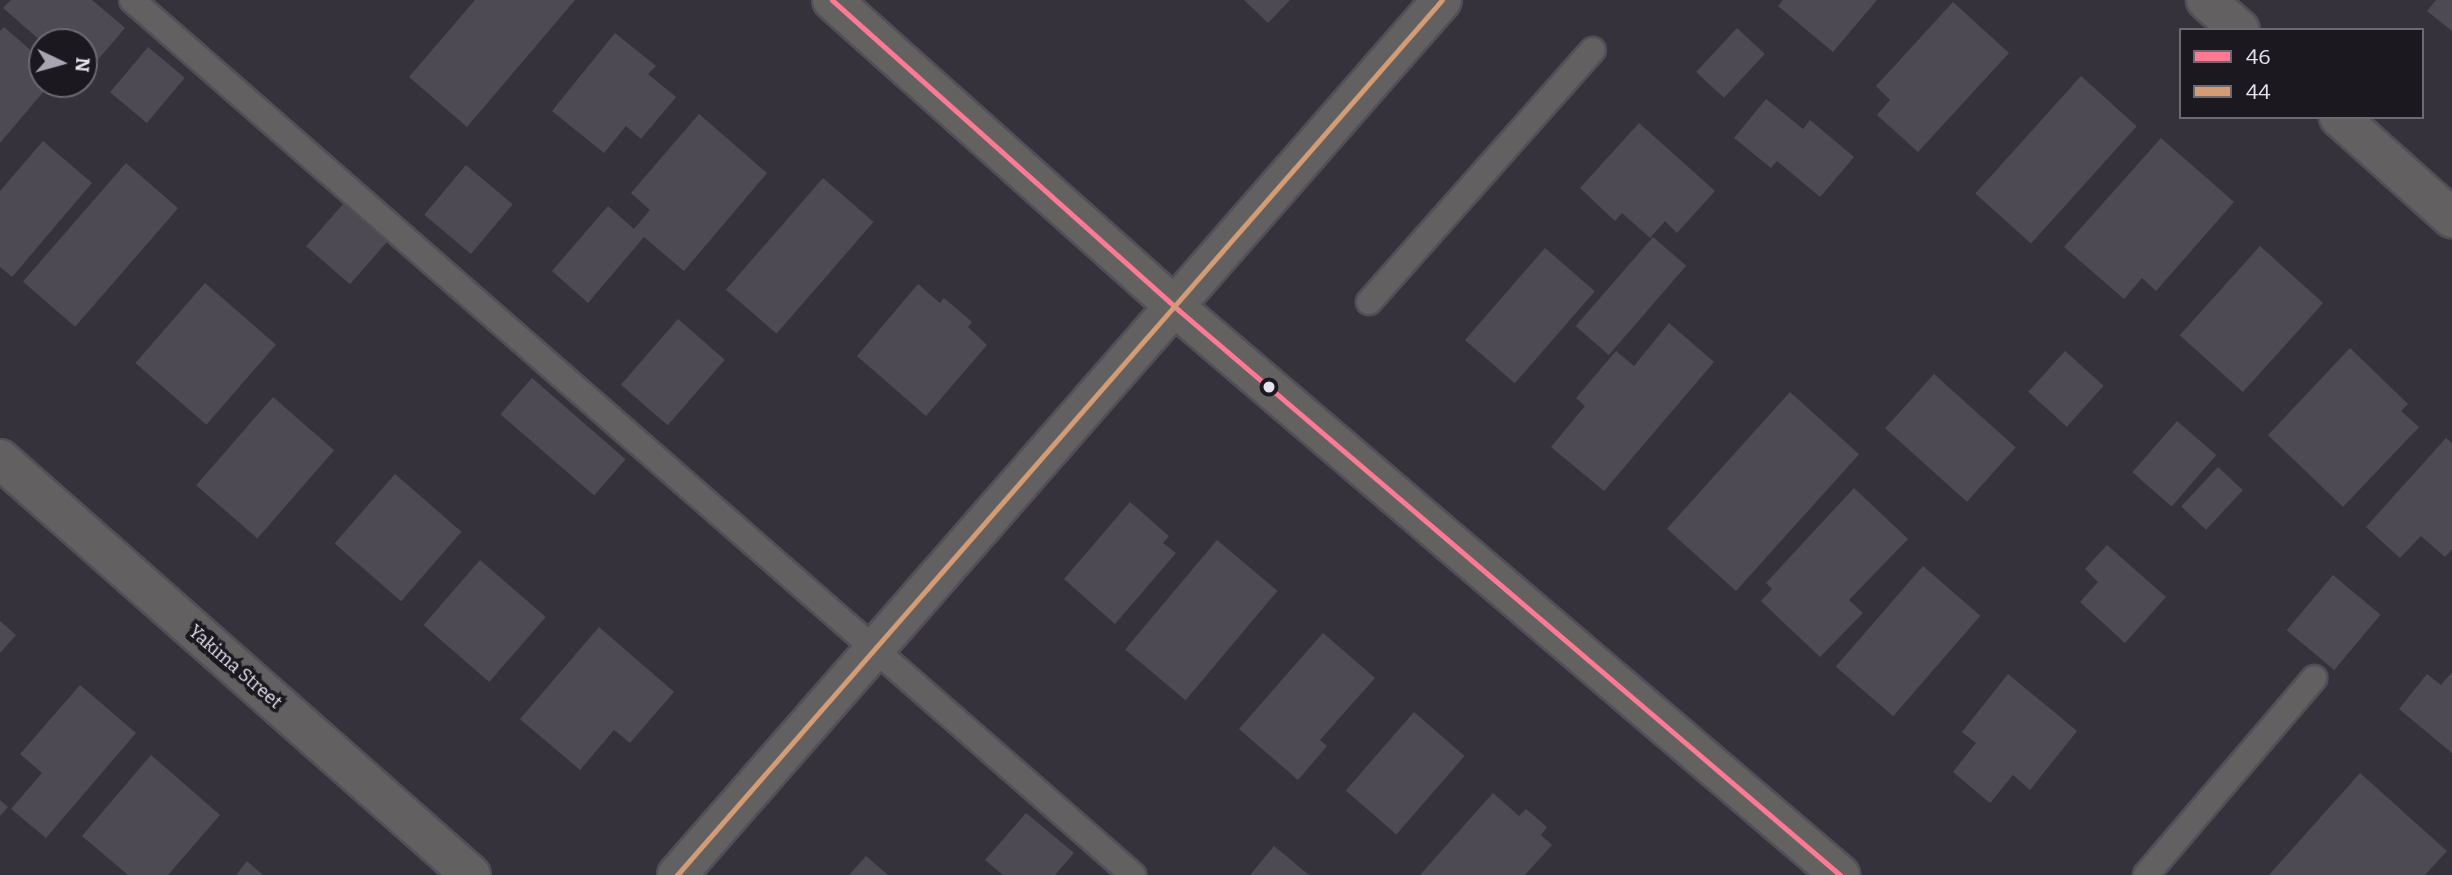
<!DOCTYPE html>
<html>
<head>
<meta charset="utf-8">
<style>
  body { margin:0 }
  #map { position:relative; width:2452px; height:875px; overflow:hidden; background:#36323c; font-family:Bitter,serif }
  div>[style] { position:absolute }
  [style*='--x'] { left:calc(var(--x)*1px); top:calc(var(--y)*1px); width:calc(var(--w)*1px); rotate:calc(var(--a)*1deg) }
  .building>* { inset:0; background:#4e4a53; transform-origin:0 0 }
  .roads { filter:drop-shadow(2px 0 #524f58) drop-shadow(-2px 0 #524f58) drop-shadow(0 2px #524f58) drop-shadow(0 -2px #524f58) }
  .service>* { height:24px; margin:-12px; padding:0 12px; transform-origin:12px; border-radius:12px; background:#626060 }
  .minor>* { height:38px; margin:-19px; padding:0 19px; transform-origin:19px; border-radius:19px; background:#626060 }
  .secondary>* { height:38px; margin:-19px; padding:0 19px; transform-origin:19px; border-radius:19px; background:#636261 }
  .bus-1>* { height:5px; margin:-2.5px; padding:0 2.5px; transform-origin:2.5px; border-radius:2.5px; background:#fe7a93 }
  .bus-2>* { height:5px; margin:-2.5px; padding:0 2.5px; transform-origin:2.5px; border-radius:2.5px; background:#d39c74 }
  .dots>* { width:19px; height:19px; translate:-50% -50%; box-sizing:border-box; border:4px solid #1b1820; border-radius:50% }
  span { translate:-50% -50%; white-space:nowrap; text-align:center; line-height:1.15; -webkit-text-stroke:7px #1b1820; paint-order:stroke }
  .street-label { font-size:18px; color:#e6e2ee }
  .legend { position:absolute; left:2179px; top:28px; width:245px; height:91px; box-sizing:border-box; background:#1b1820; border:2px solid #6c6972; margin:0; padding:9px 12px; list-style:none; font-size:21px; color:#e6e2ee }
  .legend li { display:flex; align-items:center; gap:14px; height:35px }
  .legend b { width:35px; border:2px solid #6c6972 }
  .north { position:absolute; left:28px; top:28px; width:70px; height:70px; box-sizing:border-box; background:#1b1820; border:2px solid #6c6972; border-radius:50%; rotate:95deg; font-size:19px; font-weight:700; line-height:28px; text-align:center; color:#e6e2ee }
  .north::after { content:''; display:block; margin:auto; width:24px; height:32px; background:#a8a4b0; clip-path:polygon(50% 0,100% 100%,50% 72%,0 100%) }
</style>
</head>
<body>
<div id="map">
  <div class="building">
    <div style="clip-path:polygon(11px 0,92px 0,125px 28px,84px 76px,84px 42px,42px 42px,3px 8px)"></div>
    <div style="clip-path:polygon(475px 0,575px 0,467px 127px,409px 77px)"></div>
    <div style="clip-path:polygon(1244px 0,1290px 0,1268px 23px)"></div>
    <div style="clip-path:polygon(1783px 0,1877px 0,1833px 52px,1778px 6px)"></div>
    <div style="clip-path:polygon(2436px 0,2452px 0,2452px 31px,2427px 11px)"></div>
    <div style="clip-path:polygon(1953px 2px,2009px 53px,1918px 152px,1877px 115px,1890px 100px,1876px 86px)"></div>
    <div style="clip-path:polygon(4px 27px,42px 60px,42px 84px,50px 84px,0 143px,0 31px)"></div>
    <div style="left:1737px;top:28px;width:38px;height:60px;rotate:43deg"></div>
    <div style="clip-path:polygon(615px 33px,656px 66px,648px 74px,676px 97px,641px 139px,626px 126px,604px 153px,552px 111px)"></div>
    <div style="left:148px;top:47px;width:48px;height:59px;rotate:40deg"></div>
    <div style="left:2081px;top:76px;width:75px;height:158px;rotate:42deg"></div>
    <div style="clip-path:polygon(1766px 99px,1803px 129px,1810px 120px,1854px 157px,1820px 197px,1777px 161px,1771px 168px,1734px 138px)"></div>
    <div style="clip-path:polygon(699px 114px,767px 173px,684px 271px,644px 237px,588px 303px,552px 271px,608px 206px,634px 229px,650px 210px,631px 193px)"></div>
    <div style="clip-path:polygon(1639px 123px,1715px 191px,1677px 233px,1665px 221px,1650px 238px,1622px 213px,1615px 221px,1580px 188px)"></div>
    <div style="clip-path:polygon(2161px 138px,2234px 202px,2156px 291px,2142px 278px,2124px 299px,2064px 247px)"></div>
    <div style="clip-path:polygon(43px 141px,92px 183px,12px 277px,0 267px,0 191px)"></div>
    <div style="left:126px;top:163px;width:69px;height:157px;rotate:41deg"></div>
    <div style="left:466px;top:165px;width:61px;height:65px;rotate:40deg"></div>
    <div style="left:823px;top:178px;width:67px;height:148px;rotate:41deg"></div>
    <div style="left:343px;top:204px;width:58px;height:56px;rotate:41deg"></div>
    <div style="left:1653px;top:237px;width:44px;height:118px;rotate:41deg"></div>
    <div style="left:2260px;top:246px;width:85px;height:120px;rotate:42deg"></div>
    <div style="left:1545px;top:248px;width:66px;height:122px;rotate:41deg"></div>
    <div style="left:205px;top:283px;width:94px;height:106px;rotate:41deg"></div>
    <div style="clip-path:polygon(918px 284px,940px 303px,944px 298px,972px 322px,968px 327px,987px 345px,926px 416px,857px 356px)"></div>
    <div style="left:678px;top:319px;width:62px;height:87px;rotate:41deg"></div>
    <div style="clip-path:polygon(1669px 323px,1714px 362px,1604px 491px,1551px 447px,1585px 406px,1576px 398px,1616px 351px,1634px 366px)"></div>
    <div style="clip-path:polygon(2350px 348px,2408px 404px,2401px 411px,2419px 427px,2343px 507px,2268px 435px)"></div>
    <div style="left:2065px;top:351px;width:52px;height:55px;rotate:42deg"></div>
    <div style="left:1934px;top:374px;width:110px;height:73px;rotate:42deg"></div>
    <div style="left:532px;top:378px;width:124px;height:48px;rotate:41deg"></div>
    <div style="left:1790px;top:392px;width:93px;height:184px;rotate:42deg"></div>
    <div style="left:273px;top:397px;width:81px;height:117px;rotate:41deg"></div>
    <div style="left:2177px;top:421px;width:52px;height:68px;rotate:41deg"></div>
    <div style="clip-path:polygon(2446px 438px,2452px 443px,2452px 549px,2445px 557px,2421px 536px,2400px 558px,2366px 527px)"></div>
    <div style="left:2218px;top:467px;width:34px;height:54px;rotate:43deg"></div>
    <div style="left:395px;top:474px;width:88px;height:92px;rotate:41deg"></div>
    <div style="clip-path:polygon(1854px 488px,1908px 539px,1849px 600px,1863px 613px,1820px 657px,1761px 601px,1772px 589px,1766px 583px)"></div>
    <div style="clip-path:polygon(1130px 502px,1169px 536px,1163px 543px,1176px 553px,1115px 624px,1064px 579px)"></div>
    <div style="left:1217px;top:540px;width:79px;height:143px;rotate:40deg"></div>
    <div style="clip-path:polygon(2107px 545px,2166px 597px,2125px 643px,2080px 602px,2098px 582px,2085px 569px)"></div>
    <div style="left:480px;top:560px;width:87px;height:86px;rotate:41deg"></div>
    <div style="left:1923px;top:566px;width:76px;height:133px;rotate:41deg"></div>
    <div style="left:2333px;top:575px;width:62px;height:72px;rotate:40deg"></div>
    <div style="clip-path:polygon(0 621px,16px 635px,0 653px)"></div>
    <div style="clip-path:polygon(599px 627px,674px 692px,630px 743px,614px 730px,580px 770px,520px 719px)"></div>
    <div style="clip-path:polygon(1323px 633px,1375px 678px,1320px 740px,1327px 746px,1298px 780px,1239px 729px)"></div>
    <div style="clip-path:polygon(2452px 672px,2452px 753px,2399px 709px,2427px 674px,2441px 685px)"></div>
    <div style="clip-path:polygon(2008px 674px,2077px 731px,2030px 790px,2013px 775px,1990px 803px,1953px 772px,1976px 743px,1962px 732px)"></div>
    <div style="clip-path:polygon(80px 685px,136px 733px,46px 838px,11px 809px,42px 773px,20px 754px)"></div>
    <div style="left:1414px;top:712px;width:67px;height:104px;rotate:41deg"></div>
    <div style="clip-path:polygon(151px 755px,220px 815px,168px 875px,128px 875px,82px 836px)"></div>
    <div style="clip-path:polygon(2360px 773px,2447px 851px,2425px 875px,2269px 875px)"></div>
    <div style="clip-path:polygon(1493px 793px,1519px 816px,1526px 809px,1547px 827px,1541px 835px,1552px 845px,1525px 875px,1420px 875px)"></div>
    <div style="clip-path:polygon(0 800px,8px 807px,0 816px)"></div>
    <div style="clip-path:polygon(1026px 813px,1074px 853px,1055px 875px,1003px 875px,985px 860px)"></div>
    <div style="clip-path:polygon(1274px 846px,1309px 875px,1250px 875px)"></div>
    <div style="clip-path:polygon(866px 856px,888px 875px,849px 875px)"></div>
    <div style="clip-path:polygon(247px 861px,263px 875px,236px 875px)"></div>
  </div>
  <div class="roads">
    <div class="service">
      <div style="--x:132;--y:0;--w:1330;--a:41.16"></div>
      <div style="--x:1369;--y:302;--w:337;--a:-48.4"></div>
      <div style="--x:2146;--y:875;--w:259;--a:-49.5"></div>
    </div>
    <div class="minor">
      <div style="--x:2206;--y:0;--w:45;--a:41.4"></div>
      <div style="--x:2339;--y:117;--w:152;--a:41.8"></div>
      <div style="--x:0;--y:459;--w:628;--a:41.45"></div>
      <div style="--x:677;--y:875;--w:1162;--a:-48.84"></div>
    </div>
    <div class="secondary">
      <div style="--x:832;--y:0;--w:460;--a:41.8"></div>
      <div style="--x:1175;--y:307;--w:875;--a:40.5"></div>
    </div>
  </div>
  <div class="bus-1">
    <div style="--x:832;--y:0;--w:460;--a:41.8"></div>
    <div style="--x:1175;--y:307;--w:875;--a:40.5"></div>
  </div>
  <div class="bus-2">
    <div style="--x:677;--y:875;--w:1162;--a:-48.84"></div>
  </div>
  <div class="dots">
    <div style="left:1269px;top:387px;background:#e6e2ee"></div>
  </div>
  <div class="street-label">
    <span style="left:235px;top:667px;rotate:41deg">Yakima Street</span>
  </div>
  <ul class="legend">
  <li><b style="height:9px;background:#fe7a93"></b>46</li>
  <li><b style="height:9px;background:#d39c74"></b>44</li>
  </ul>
  <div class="north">N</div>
</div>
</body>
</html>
